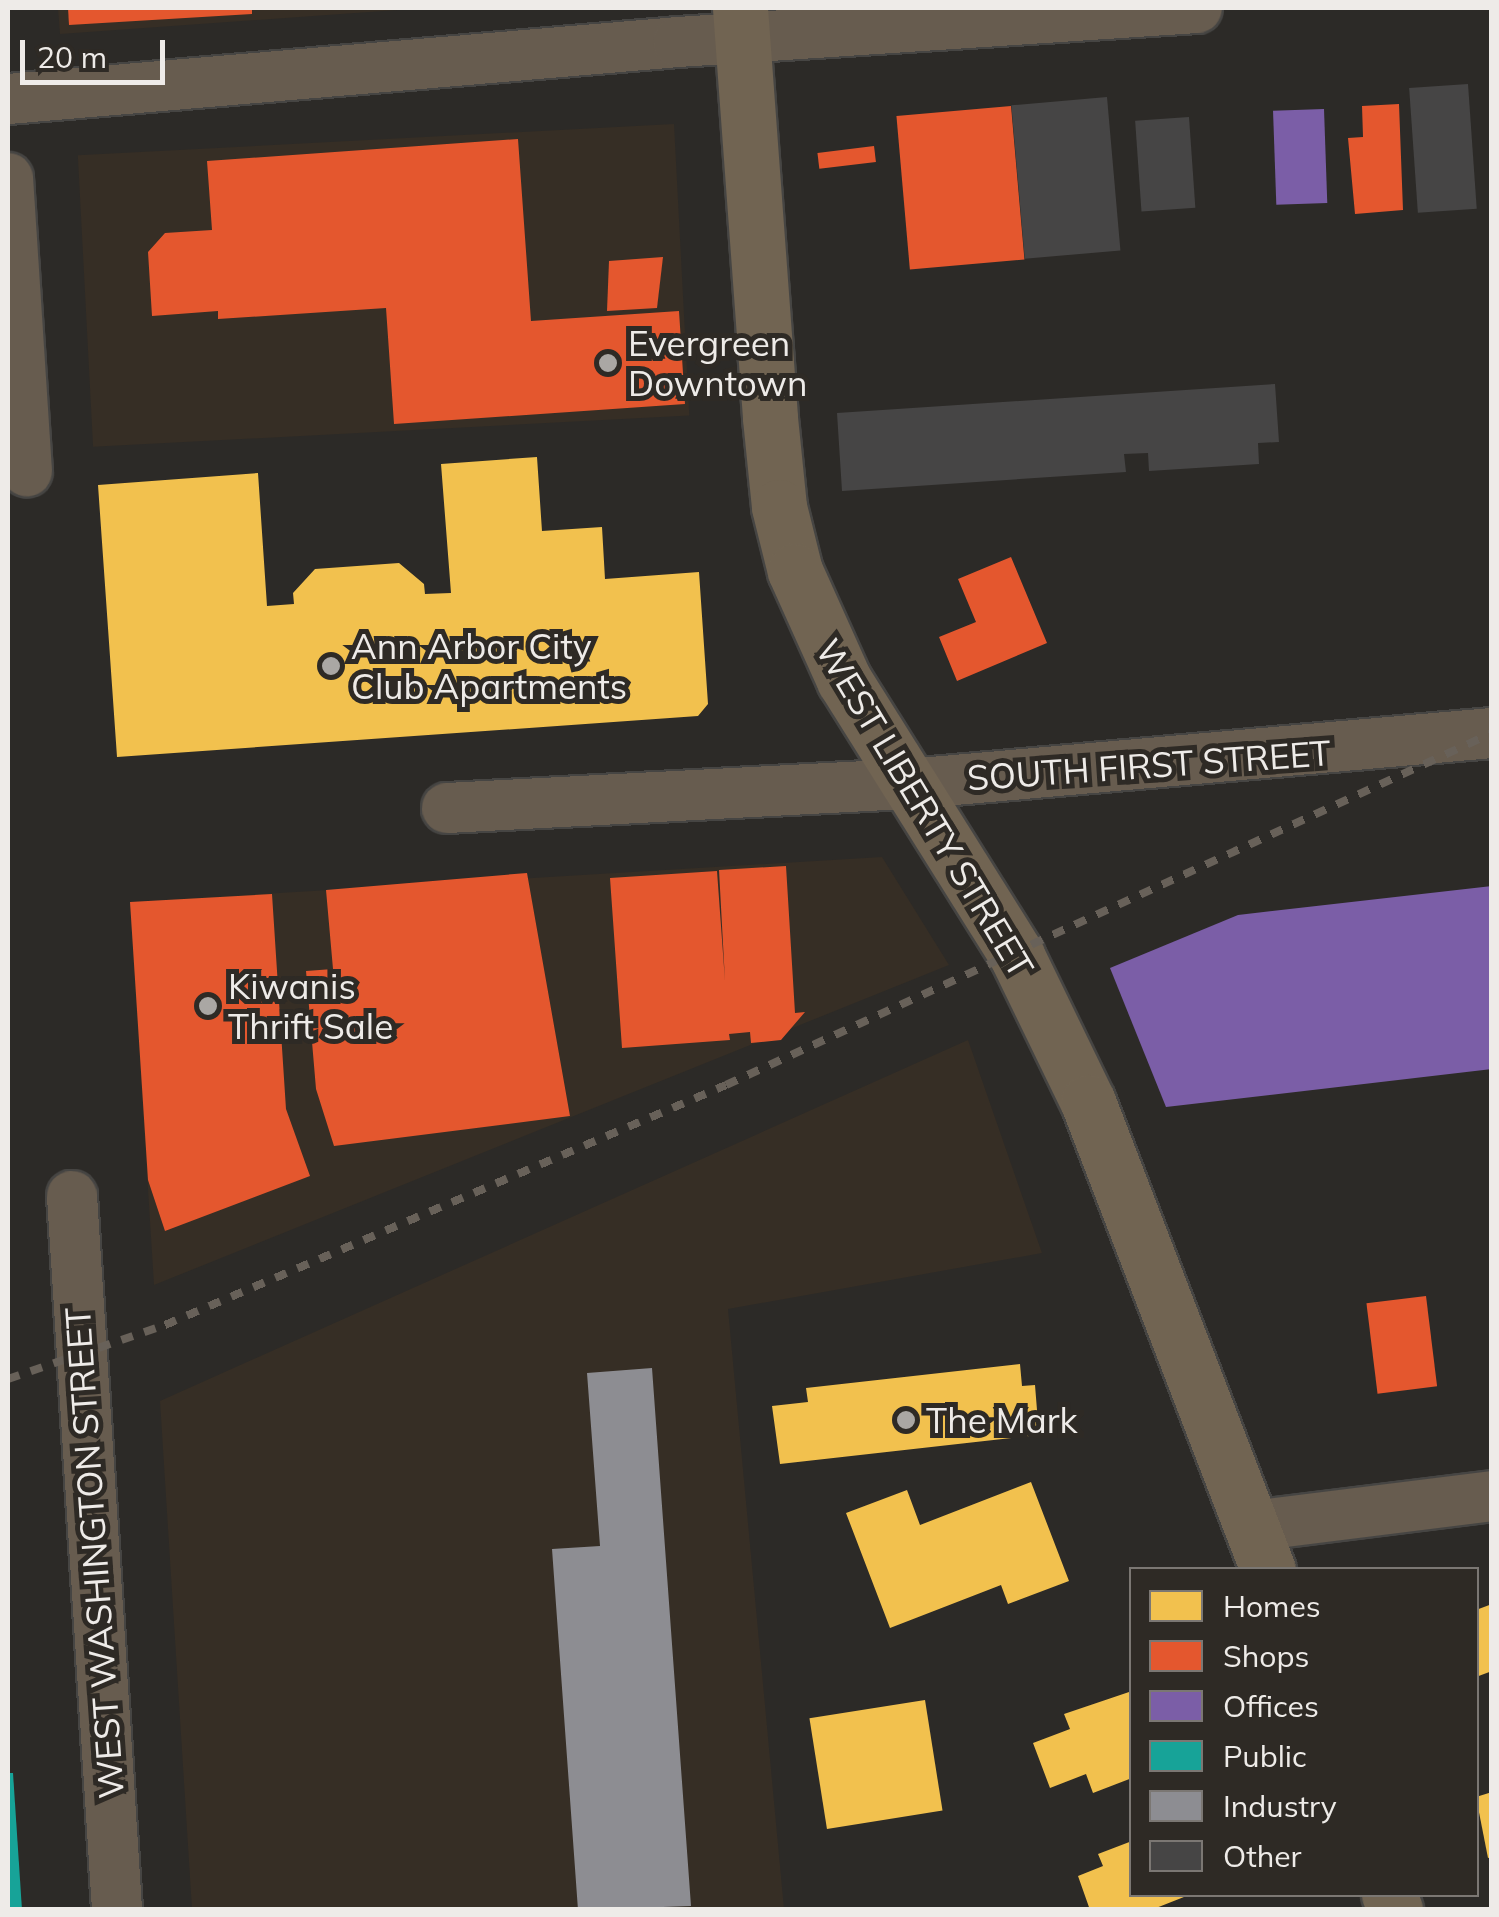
<!DOCTYPE html>
<html>
<head>
<meta charset="utf-8">
<style>
  body { margin:0 }
  #map { position:relative; width:1499px; height:1917px; overflow:hidden; background:#2c2a27; font-family:Mulish,sans-serif }
  div>[style] { position:absolute }
  [style*='--x'] { left:calc(var(--x)*1px); top:calc(var(--y)*1px); width:calc(var(--w)*1px); rotate:calc(var(--a)*1deg) }
  .built>* { inset:0; background:#362e25; transform-origin:0 0 }
  .homes>* { inset:0; background:#f2c14e; transform-origin:0 0 }
  .shops>* { inset:0; background:#e4572e; transform-origin:0 0 }
  .offices>* { inset:0; background:#7b5ea7; transform-origin:0 0 }
  .public>* { inset:0; background:#17a398 }
  .industry>* { inset:0; background:#8d8d92 }
  .building>* { inset:0; background:#464545; transform-origin:0 0 }
  .roads { filter:drop-shadow(2px 0 #464543) drop-shadow(-2px 0 #464543) drop-shadow(0 2px #464543) drop-shadow(0 -2px #464543) }
  .minor>* { height:50px; margin:-25px; padding:0 25px; transform-origin:25px; border-radius:25px; background:#675c4f }
  .major>* { height:55px; margin:-27.5px; padding:0 27.5px; transform-origin:27.5px; border-radius:27.5px; background:#716452 }
  .rail>* { height:8px; margin-top:-4px; transform-origin:0; background:repeating-linear-gradient(90deg,#686159 0 12px,transparent 0 24px) }
  .dots>* { width:28px; height:28px; translate:-50% -50%; box-sizing:border-box; border:5px solid #2e2a25; border-radius:50% }
  span { translate:-50% -50%; white-space:nowrap; text-align:center; line-height:1.15; -webkit-text-stroke:10px #2e2a25; paint-order:stroke }
  .poi-label { font-size:35px; color:#eeebe8 }
  .left { translate:0 -50%; text-align:left }
  .street-label { font-size:35px; color:#eeebe8 }
  .frame { position:absolute; inset:0; border:10px solid #eeebe8; pointer-events:none }
  .legend { position:absolute; left:1129px; top:1567px; width:350px; height:330px; box-sizing:border-box; background:#2e2a25; border:2px solid #7b7773; margin:0; padding:12px 18px; list-style:none; font-size:30px; color:#eeebe8 }
  .legend li { display:flex; align-items:center; gap:20px; height:50px }
  .legend b { width:50px; border:2px solid #7b7773 }
  .scale { position:absolute; left:20px; top:40px; width:145px; height:45px; box-sizing:border-box; border:5px solid #eeebe8; border-top:0; padding-left:12px; font-size:30px; line-height:35px; white-space:nowrap; color:#eeebe8; -webkit-text-stroke:8px #2e2a25; paint-order:stroke }
</style>
</head>
<body>
<div id="map">
  <div class="built">
    <div style="clip-path:polygon(58px 8px,425px 8px,60px 34px)"></div>
    <div style="left:674px;top:124px;width:292px;height:597px;rotate:87deg"></div>
    <div style="clip-path:polygon(882px 857px,949px 965px,154px 1285px,130px 902px)"></div>
    <div style="clip-path:polygon(968px 1040px,1042px 1253px,728px 1309px,784px 1909px,192px 1909px,160px 1401px)"></div>
  </div>
  <div class="homes">
    <div style="clip-path:polygon(537px 457px,542px 531px,602px 527px,605px 579px,699px 572px,708px 704px,698px 716px,117px 757px,98px 485px,258px 473px,267px 606px,294px 604px,293px 593px,315px 569px,399px 563px,424px 584px,425px 594px,451px 593px,441px 464px)"></div>
    <div style="clip-path:polygon(1020px 1364px,1022px 1386px,1035px 1385px,1039px 1435px,780px 1464px,772px 1406px,808px 1402px,806px 1388px)"></div>
    <div style="clip-path:polygon(1031px 1482px,1069px 1581px,1008px 1604px,1001px 1585px,890px 1628px,846px 1513px,907px 1490px,920px 1525px)"></div>
    <div style="clip-path:polygon(1492px 1604px,1492px 1671px,1476px 1677px,1476px 1610px)"></div>
    <div style="clip-path:polygon(1132px 1691px,1132px 1778px,1093px 1793px,1086px 1774px,1050px 1788px,1033px 1743px,1070px 1729px,1064px 1714px)"></div>
    <div style="left:925px;top:1700px;width:112px;height:117px;rotate:81deg"></div>
    <div style="clip-path:polygon(1492px 1792px,1492px 1857px,1488px 1858px,1476px 1797px)"></div>
    <div style="clip-path:polygon(1132px 1841px,1132px 1894px,1189px 1895px,1151px 1910px,1090px 1910px,1078px 1876px,1103px 1866px,1098px 1854px)"></div>
  </div>
  <div class="shops">
    <div style="clip-path:polygon(68px 8px,252px 8px,252px 14px,69px 25px)"></div>
    <div style="clip-path:polygon(1399px 104px,1403px 210px,1355px 214px,1348px 138px,1363px 137px,1362px 106px)"></div>
    <div style="left:1011px;top:106px;width:154px;height:115px;rotate:85deg"></div>
    <div style="clip-path:polygon(518px 139px,531px 321px,679px 311px,685px 404px,394px 424px,386px 308px,218px 319px,218px 311px,152px 316px,148px 252px,165px 233px,212px 230px,207px 161px)"></div>
    <div style="left:874px;top:146px;width:16px;height:57px;rotate:83deg"></div>
    <div style="clip-path:polygon(663px 257px,657px 308px,607px 311px,609px 261px)"></div>
    <div style="clip-path:polygon(1011px 557px,1047px 643px,957px 681px,939px 637px,976px 622px,958px 579px)"></div>
    <div style="clip-path:polygon(786px 866px,795px 1013px,805px 1012px,781px 1040px,751px 1043px,750px 1032px,729px 1034px,730px 1040px,622px 1048px,610px 878px,717px 871px,725px 981px,719px 870px)"></div>
    <div style="clip-path:polygon(527px 873px,570px 1116px,334px 1146px,316px 1089px,306px 971px,333px 969px,326px 890px)"></div>
    <div style="clip-path:polygon(272px 894px,286px 1109px,310px 1176px,165px 1231px,148px 1180px,130px 902px)"></div>
    <div style="left:1426px;top:1296px;width:91px;height:60px;rotate:83deg"></div>
  </div>
  <div class="offices">
    <div style="left:1324px;top:109px;width:94px;height:51px;rotate:88deg"></div>
    <div style="clip-path:polygon(1492px 886px,1492px 1069px,1166px 1107px,1110px 968px,1238px 915px)"></div>
  </div>
  <div class="public">
    <div style="clip-path:polygon(8px 1773px,13px 1773px,22px 1910px,8px 1910px)"></div>
  </div>
  <div class="industry">
    <div style="clip-path:polygon(652px 1368px,691px 1906px,578px 1910px,552px 1549px,600px 1546px,587px 1373px)"></div>
  </div>
  <div class="building">
    <div style="left:1468px;top:84px;width:125px;height:59px;rotate:86deg"></div>
    <div style="left:1107px;top:97px;width:154px;height:96px;rotate:85deg"></div>
    <div style="left:1189px;top:117px;width:91px;height:54px;rotate:86deg"></div>
    <div style="clip-path:polygon(1275px 384px,1279px 442px,1258px 443px,1259px 464px,1149px 471px,1148px 453px,1124px 454px,1126px 472px,842px 491px,837px 413px)"></div>
  </div>
  <div class="roads">
    <div class="minor">
      <div style="--x:8;--y:99;--w:672;--a:-4.86"></div>
      <div style="--x:678;--y:42;--w:520;--a:-3.75"></div>
      <div style="--x:8;--y:178;--w:294;--a:86.3"></div>
      <div style="--x:447;--y:808;--w:463;--a:-3"></div>
      <div style="--x:909;--y:784;--w:585;--a:-5"></div>
      <div style="--x:72;--y:1196;--w:715;--a:86.39"></div>
      <div style="--x:1252;--y:1526;--w:242;--a:-7.1"></div>
    </div>
    <div class="major">
      <div style="--x:740;--y:8;--w:411;--a:85.8"></div>
      <div style="--x:770;--y:418;--w:89;--a:84.2"></div>
      <div style="--x:779;--y:507;--w:66;--a:76"></div>
      <div style="--x:795;--y:571;--w:120;--a:65.8"></div>
      <div style="--x:844;--y:680;--w:326;--a:57.9"></div>
      <div style="--x:1017;--y:956;--w:162;--a:64.1"></div>
      <div style="--x:1088;--y:1102;--w:501;--a:68.96"></div>
      <div style="--x:1389;--y:1894;--w:17;--a:69"></div>
    </div>
  </div>
  <div class="rail">
    <div style="--x:8;--y:1379;--w:166;--a:-19"></div>
    <div style="--x:165;--y:1325;--w:610;--a:-23.16"></div>
    <div style="--x:726;--y:1085;--w:843;--a:-24.68"></div>
  </div>
  <div class="dots">
    <div style="left:608px;top:363px;background:#aaa7a4"></div>
    <div style="left:331px;top:666px;background:#aaa7a4"></div>
    <div style="left:208px;top:1006px;background:#aaa7a4"></div>
    <div style="left:906px;top:1420px;background:#aaa7a4"></div>
  </div>
  <div class="poi-label">
    <span class="left" style="left:628px;top:363px">Evergreen<br>Downtown</span>
    <span class="left" style="left:351px;top:666px">Ann Arbor City<br>Club Apartments</span>
    <span class="left" style="left:228px;top:1006px">Kiwanis<br>Thrift Sale</span>
    <span class="left" style="left:926px;top:1420px">The Mark</span>
  </div>
  <div class="street-label">
    <span style="left:1149px;top:765px;rotate:-4deg">SOUTH FIRST STREET</span>
    <span style="left:925px;top:808px;rotate:59deg">WEST LIBERTY STREET</span>
    <span style="left:94px;top:1553px;rotate:-94deg">WEST WASHINGTON STREET</span>
  </div>
  <div class="frame"></div>
  <ul class="legend">
  <li><b style="height:28px;background:#f2c14e"></b>Homes</li>
  <li><b style="height:28px;background:#e4572e"></b>Shops</li>
  <li><b style="height:28px;background:#7b5ea7"></b>Offices</li>
  <li><b style="height:28px;background:#17a398"></b>Public</li>
  <li><b style="height:28px;background:#8d8d92"></b>Industry</li>
  <li><b style="height:28px;background:#464545"></b>Other</li>
  </ul>
  <div class="scale">20 m</div>
</div>
</body>
</html>
